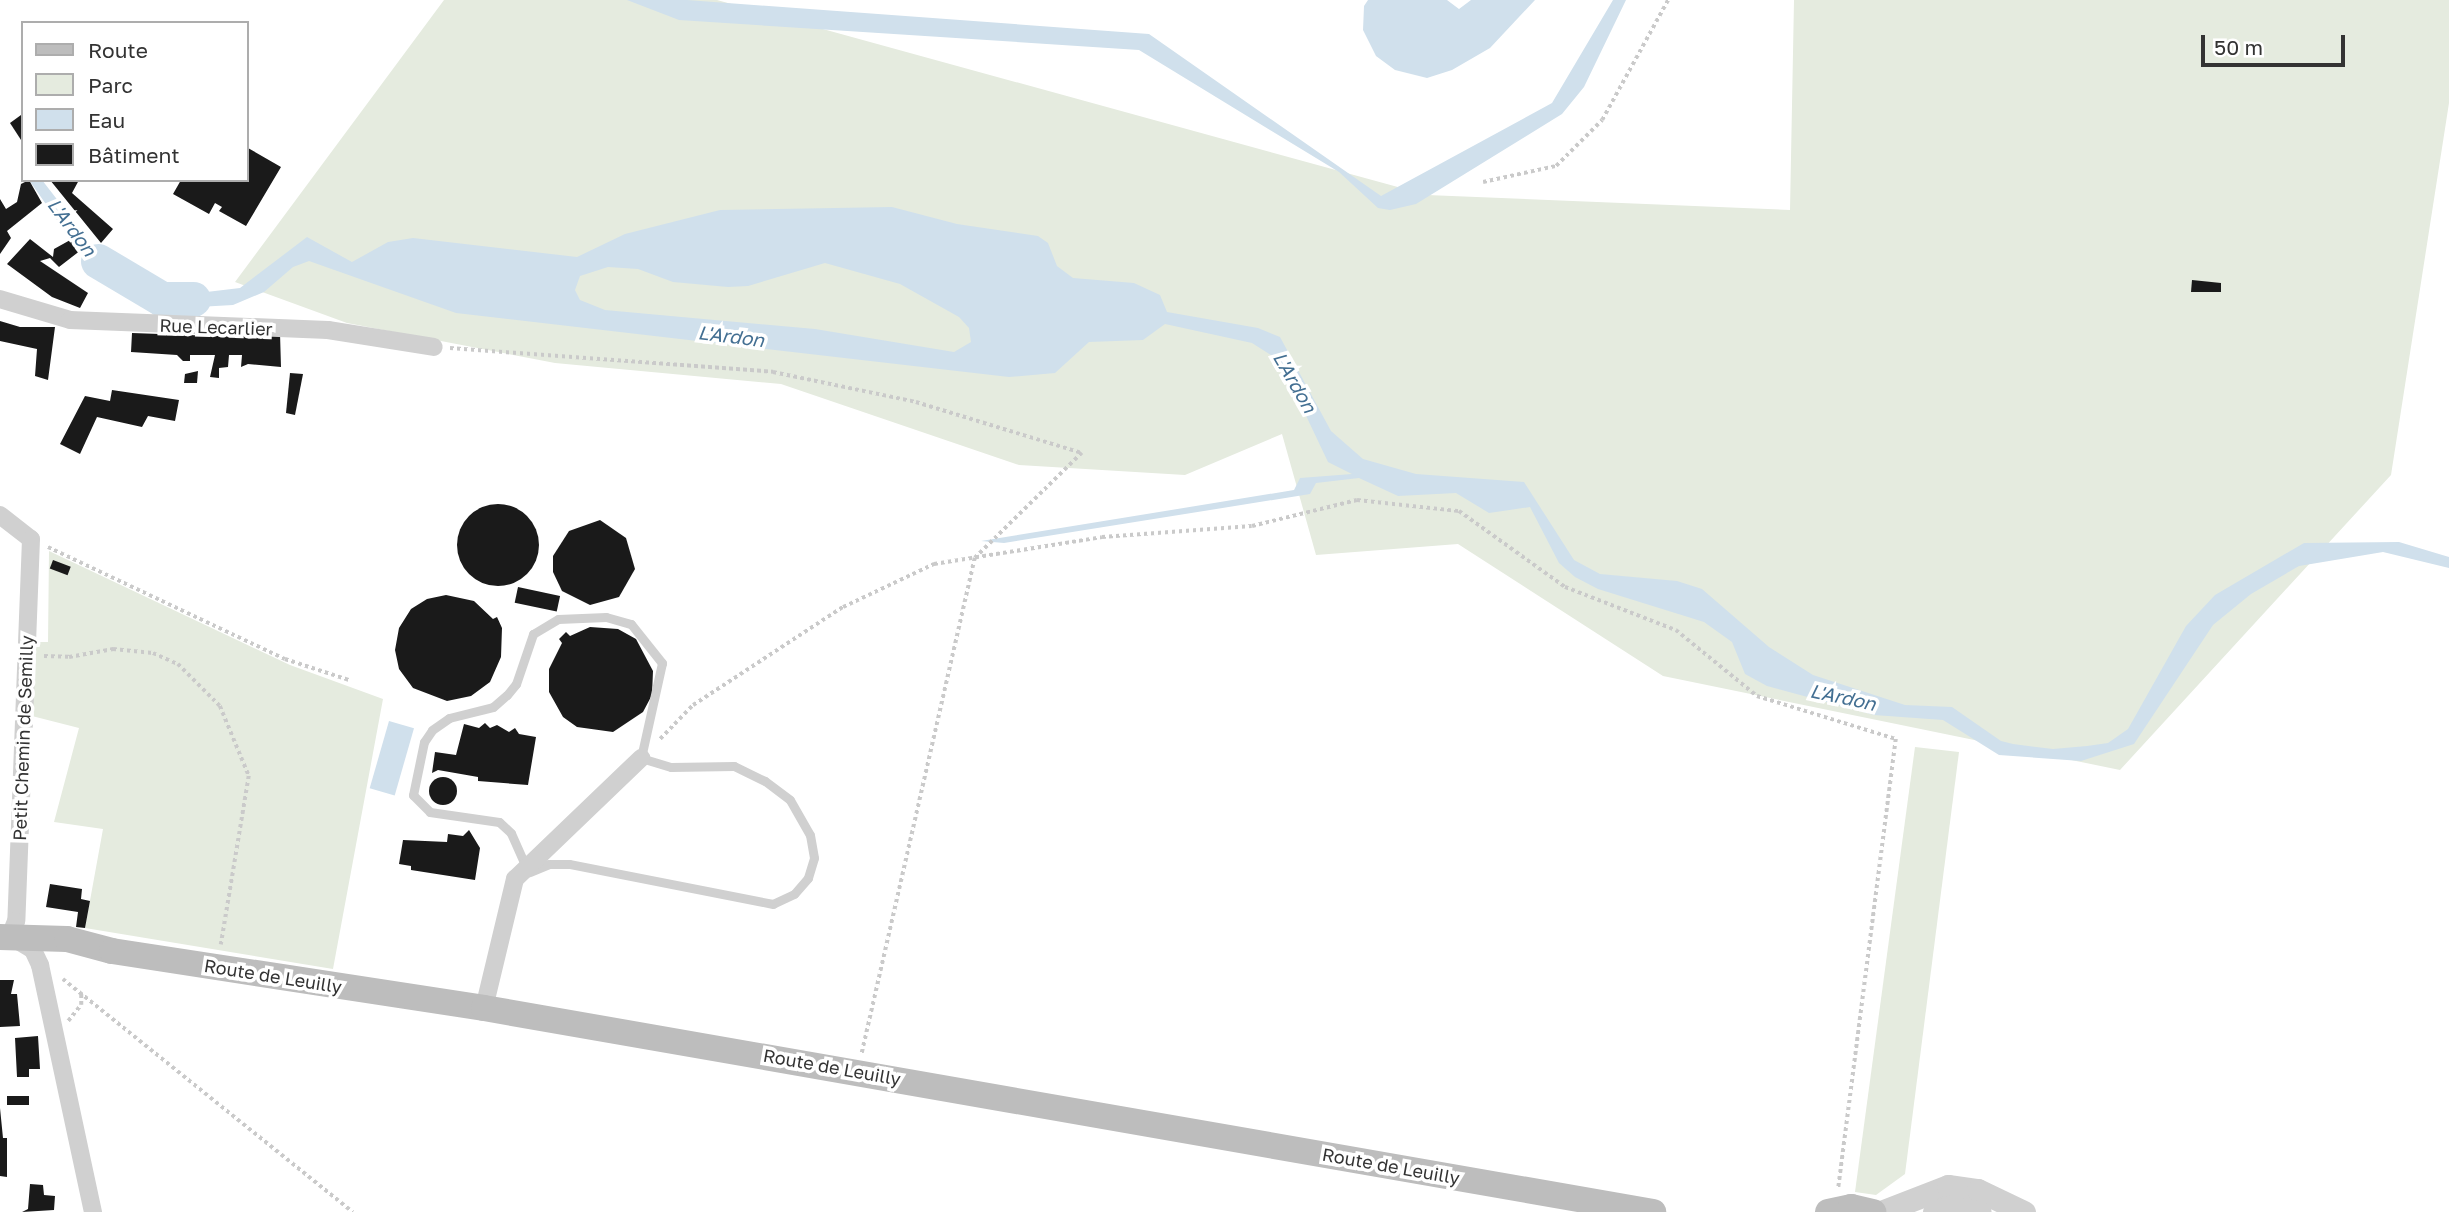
<!DOCTYPE html>
<html>
<head>
<meta charset="utf-8">
<style>
  body { margin:0 }
  #map { position:relative; width:2449px; height:1212px; overflow:hidden; background:#fff; font-family:"Golos Text",sans-serif }
  div>[style] { position:absolute }
  [style*='--x'] { left:calc(var(--x)*1px); top:calc(var(--y)*1px); width:calc(var(--w)*1px); rotate:calc(var(--a)*1deg) }
  .green>* { inset:0; background:#e5ebdf }
  .water>* { inset:0; background:#d0e0ec; transform-origin:0 0 }
  .river>* { height:35px; margin:-17.5px; padding:0 17.5px; transform-origin:17.5px; border-radius:17.5px; background:#d0e0ec }
  .building>* { inset:0; background:#1a1a1a; transform-origin:0 0 }
  .round { border-radius:50% }
  .path>* { height:3.5px; margin-top:-1.75px; transform-origin:0; background:repeating-linear-gradient(90deg,#cacaca 0 3.5px,transparent 0 7px) }
  .service>* { height:9px; margin:-4.5px; padding:0 4.5px; transform-origin:4.5px; border-radius:4.5px; background:#d0d0d0 }
  .minor>* { height:18px; margin:-9px; padding:0 9px; transform-origin:9px; border-radius:9px; background:#d0d0d0 }
  .tertiary>* { height:23px; margin:-11.5px; padding:0 11.5px; transform-origin:11.5px; border-radius:11.5px; background:#d0d0d0 }
  .secondary>* { height:26px; margin:-13px; padding:0 13px; transform-origin:13px; border-radius:13px; background:#bdbdbd }
  span { translate:-50% -50%; white-space:nowrap; text-align:center; line-height:1.15; -webkit-text-stroke:7px #fff; paint-order:stroke }
  .street-label { font-size:18px; color:#333 }
  .water-label { font-size:19px; color:#436f92; font-style:italic }
  .legend { position:absolute; left:21px; top:21px; width:228px; height:161px; box-sizing:border-box; background:#fff; border:2px solid #adadad; margin:0; padding:9px 12px; list-style:none; font-size:21px; color:#333 }
  .legend li { display:flex; align-items:center; gap:14px; height:35px }
  .legend b { width:35px; border:2px solid #adadad }
  .scale { position:absolute; left:2201px; top:35px; width:144px; height:32px; box-sizing:border-box; border:4px solid #333; border-top:0; padding-left:9px; font-size:21px; line-height:24px; white-space:nowrap; color:#333; -webkit-text-stroke:5px #fff; paint-order:stroke }
</style>
</head>
<body>
<div id="map">
  <div class="green">
    <div style="clip-path:polygon(444px 0,717px 0,1427px 195px,1790px 210px,1794px 0,2449px 0,2449px 103px,2391px 475px,2120px 770px,1663px 676px,1458px 544px,1316px 555px,1282px 434px,1185px 475px,1019px 465px,781px 384px,555px 363px,347px 323px,235px 282px)"></div>
    <div style="clip-path:polygon(49px 551px,290px 665px,383px 699px,333px 969px,85px 928px,103px 829px,54px 822px,79px 728px,28px 715px,33px 642px,48px 642px)"></div>
    <div style="clip-path:polygon(1915px 747px,1959px 752px,1905px 1174px,1876px 1195px,1855px 1192px)"></div>
  </div>
  <div class="water">
    <div style="clip-path:polygon(627px 0,687px 0,1149px 34px,1381px 196px,1552px 103px,1613px 0,1626px 0,1584px 87px,1562px 114px,1416px 204px,1390px 210px,1378px 208px,1339px 172px,1139px 50px,679px 20px)"></div>
    <div style="clip-path:polygon(1368px 0,1447px 0,1459px 9px,1471px 0,1535px 0,1490px 48px,1452px 70px,1427px 78px,1395px 70px,1376px 56px,1363px 30px,1364px 6px)"></div>
    <div style="clip-path:polygon(29px 180px,42px 180px,97px 251px,140px 280px,133px 292px,85px 260px)"></div>
    <div style="clip-path:polygon(evenodd,892px 207px,957px 224px,1038px 236px,1048px 243px,1057px 266px,1073px 278px,1134px 283px,1160px 295px,1167px 312px,1258px 328px,1280px 337px,1331px 431px,1363px 459px,1416px 474px,1524px 482px,1574px 560px,1600px 574px,1677px 581px,1702px 589px,1769px 647px,1813px 675px,1905px 705px,1952px 707px,2001px 741px,2013px 744px,2053px 749px,2087px 746px,2108px 743px,2128px 729px,2186px 626px,2215px 595px,2304px 543px,2399px 542px,2449px 557px,2449px 568px,2383px 552px,2299px 566px,2251px 594px,2213px 625px,2134px 744px,2081px 761px,1999px 755px,1943px 720px,1874px 715px,1767px 686px,1745px 674px,1732px 642px,1704px 622px,1598px 589px,1575px 577px,1559px 563px,1530px 507px,1489px 513px,1456px 493px,1398px 496px,1359px 478px,1316px 483px,1310px 494px,1004px 543px,981px 541px,1294px 490px,1300px 478px,1352px 474px,1328px 462px,1280px 361px,1252px 343px,1165px 324px,1143px 340px,1089px 342px,1055px 373px,1009px 377px,456px 313px,309px 261px,293px 267px,264px 292px,233px 305px,163px 309px,144px 297px,151px 286px,173px 296px,240px 288px,307px 237px,352px 262px,388px 242px,413px 238px,577px 257px,625px 234px,720px 210px,892px 207px,825px 263px,900px 284px,959px 317px,969px 328px,971px 342px,954px 352px,815px 329px,605px 310px,580px 300px,575px 290px,580px 276px,608px 267px,638px 269px,673px 282px,728px 287px,748px 286px,825px 263px)"></div>
    <div style="left:389px;top:721px;width:26px;height:70px;rotate:16deg"></div>
  </div>
  <div class="river">
    <div style="--x:98;--y:261;--w:74;--a:30.7"></div>
    <div style="--x:162;--y:299;--w:31;--a:0"></div>
  </div>
  <div class="building">
    <div style="clip-path:polygon(21px 115px,23px 118px,23px 143px,10px 123px)"></div>
    <div style="clip-path:polygon(248px 148px,281px 167px,246px 226px,219px 211px,222px 207px,215px 203px,209px 214px,173px 194px,181px 180px,247px 180px)"></div>
    <div style="clip-path:polygon(29px 180px,42px 203px,7px 231px,11px 238px,0 254px,0 199px,6px 209px,17px 202px,21px 184px)"></div>
    <div style="clip-path:polygon(50px 180px,79px 180px,72px 193px,113px 229px,101px 243px)"></div>
    <div style="clip-path:polygon(30px 239px,53px 257px,54px 249px,72px 239px,81px 250px,59px 267px,50px 258px,40px 261px,88px 293px,80px 308px,52px 297px,7px 264px)"></div>
    <div style="clip-path:polygon(2192px 280px,2221px 283px,2221px 292px,2191px 292px)"></div>
    <div style="clip-path:polygon(0 321px,20px 327px,55px 327px,48px 380px,35px 376px,37px 349px,0 341px)"></div>
    <div style="clip-path:polygon(132px 333px,215px 336px,280px 333px,281px 367px,248px 364px,241px 367px,242px 355px,229px 355px,228px 367px,219px 368px,219px 378px,210px 377px,215px 355px,190px 355px,190px 361px,183px 361px,177px 355px,131px 352px)"></div>
    <div style="clip-path:polygon(198px 371px,197px 383px,184px 383px,185px 374px)"></div>
    <div style="clip-path:polygon(290px 373px,303px 374px,295px 415px,286px 413px)"></div>
    <div style="clip-path:polygon(112px 390px,179px 400px,175px 421px,148px 416px,142px 427px,97px 417px,80px 454px,60px 444px,85px 396px,110px 401px)"></div>
    <div class="round" style="left:457px;top:504px;width:82px;height:82px"></div>
    <div style="clip-path:polygon(600px 520px,626px 538px,635px 569px,619px 597px,590px 605px,562px 591px,553px 572px,553px 556px,569px 531px)"></div>
    <div style="left:53px;top:560px;width:19px;height:9px;rotate:21deg"></div>
    <div style="left:518px;top:587px;width:43px;height:16px;rotate:12deg"></div>
    <div style="clip-path:polygon(446px 595px,474px 601px,493px 619px,497px 617px,502px 628px,501px 657px,490px 682px,471px 696px,447px 701px,413px 688px,399px 669px,395px 650px,399px 628px,411px 609px,427px 599px)"></div>
    <div style="clip-path:polygon(590px 627px,618px 629px,636px 639px,653px 671px,652px 695px,643px 712px,613px 732px,577px 727px,563px 717px,549px 692px,549px 669px,562px 643px,559px 639px,566px 632px,570px 636px)"></div>
    <div style="clip-path:polygon(485px 723px,490px 728px,497px 725px,509px 732px,515px 728px,519px 734px,536px 737px,528px 785px,478px 781px,478px 777px,438px 770px,432px 773px,435px 752px,456px 755px,464px 724px,479px 728px)"></div>
    <div class="round" style="left:429px;top:777px;width:28px;height:28px"></div>
    <div style="clip-path:polygon(469px 830px,480px 848px,475px 880px,411px 870px,411px 866px,399px 864px,403px 840px,447px 842px,448px 834px,463px 836px)"></div>
    <div style="clip-path:polygon(50px 884px,82px 889px,81px 899px,90px 901px,85px 928px,76px 927px,78px 912px,46px 907px)"></div>
    <div style="clip-path:polygon(0 980px,14px 980px,11px 994px,17px 994px,20px 1026px,0 1027px)"></div>
    <div style="clip-path:polygon(38px 1036px,40px 1069px,29px 1069px,29px 1077px,17px 1077px,15px 1038px)"></div>
    <div style="left:7px;top:1096px;width:22px;height:9px"></div>
    <div style="clip-path:polygon(0 1108px,3px 1138px,7px 1138px,7px 1177px,0 1176px)"></div>
    <div style="clip-path:polygon(30px 1184px,43px 1185px,44px 1195px,55px 1196px,54px 1210px,22px 1212px,28px 1209px)"></div>
  </div>
  <div class="path">
    <div style="--x:1483;--y:182;--w:75;--a:-12.4"></div>
    <div style="--x:1556;--y:166;--w:65;--a:-45"></div>
    <div style="--x:1602;--y:120;--w:137;--a:-61.2"></div>
    <div style="--x:450;--y:348;--w:324;--a:4.2"></div>
    <div style="--x:773;--y:372;--w:146;--a:11.8"></div>
    <div style="--x:916;--y:402;--w:174;--a:17.1"></div>
    <div style="--x:1082;--y:453;--w:150;--a:135.5"></div>
    <div style="--x:975;--y:558;--w:508;--a:102.86"></div>
    <div style="--x:48;--y:547;--w:262;--a:25.3"></div>
    <div style="--x:285;--y:659;--w:67;--a:18.2"></div>
    <div style="--x:44;--y:656;--w:25;--a:2"></div>
    <div style="--x:69;--y:657;--w:45;--a:-10.3"></div>
    <div style="--x:113;--y:649;--w:40;--a:5.7"></div>
    <div style="--x:153;--y:653;--w:27;--a:24"></div>
    <div style="--x:178;--y:664;--w:59;--a:45"></div>
    <div style="--x:220;--y:706;--w:76;--a:67.5"></div>
    <div style="--x:249;--y:776;--w:171;--a:99.4"></div>
    <div style="--x:660;--y:739;--w:47;--a:-45.9"></div>
    <div style="--x:693;--y:705;--w:179;--a:-33.2"></div>
    <div style="--x:843;--y:607;--w:101;--a:-25.3"></div>
    <div style="--x:934;--y:564;--w:170;--a:-9.1"></div>
    <div style="--x:1102;--y:537;--w:150;--a:-4.2"></div>
    <div style="--x:1252;--y:526;--w:108;--a:-13.9"></div>
    <div style="--x:1357;--y:500;--w:103;--a:6.2"></div>
    <div style="--x:1459;--y:511;--w:130;--a:35.6"></div>
    <div style="--x:1565;--y:587;--w:119;--a:21.2"></div>
    <div style="--x:1676;--y:630;--w:104;--a:39.2"></div>
    <div style="--x:1757;--y:696;--w:145;--a:17.2"></div>
    <div style="--x:1896;--y:739;--w:452;--a:97.3"></div>
    <div style="--x:63;--y:979;--w:372;--a:38.8"></div>
    <div style="--x:68;--y:1021;--w:21;--a:-51"></div>
    <div style="--x:81;--y:1005;--w:12;--a:-90"></div>
  </div>
  <div class="service">
    <div style="--x:526;--y:867;--w:37;--a:-114"></div>
    <div style="--x:511;--y:833;--w:16;--a:-137"></div>
    <div style="--x:499;--y:822;--w:70;--a:-171.8"></div>
    <div style="--x:430;--y:812;--w:24;--a:-135"></div>
    <div style="--x:413;--y:795;--w:54;--a:-78.3"></div>
    <div style="--x:424;--y:742;--w:14;--a:-56"></div>
    <div style="--x:432;--y:730;--w:21;--a:-35"></div>
    <div style="--x:449;--y:718;--w:45;--a:-14"></div>
    <div style="--x:493;--y:707;--w:18;--a:-41"></div>
    <div style="--x:507;--y:695;--w:14;--a:-51"></div>
    <div style="--x:516;--y:684;--w:53;--a:-71.2"></div>
    <div style="--x:533;--y:634;--w:29;--a:-31"></div>
    <div style="--x:558;--y:619;--w:48;--a:-2.4"></div>
    <div style="--x:606;--y:617;--w:26;--a:16"></div>
    <div style="--x:631;--y:624;--w:50;--a:51.5"></div>
    <div style="--x:662;--y:663;--w:97;--a:102.5"></div>
    <div style="--x:641;--y:758;--w:31;--a:17"></div>
    <div style="--x:671;--y:767;--w:63;--a:-0.9"></div>
    <div style="--x:734;--y:766;--w:34;--a:26"></div>
    <div style="--x:765;--y:781;--w:31;--a:37"></div>
    <div style="--x:790;--y:800;--w:40;--a:60.3"></div>
    <div style="--x:810;--y:835;--w:23;--a:80"></div>
    <div style="--x:814;--y:858;--w:21;--a:107"></div>
    <div style="--x:808;--y:878;--w:21;--a:131"></div>
    <div style="--x:794;--y:894;--w:23;--a:155"></div>
    <div style="--x:773;--y:904;--w:208;--a:-168.9"></div>
    <div style="--x:569;--y:864;--w:20;--a:180"></div>
    <div style="--x:549;--y:864;--w:21;--a:157"></div>
  </div>
  <div class="minor">
    <div style="--x:0;--y:299;--w:73;--a:16.7"></div>
    <div style="--x:70;--y:320;--w:258;--a:2.2"></div>
    <div style="--x:328;--y:330;--w:107;--a:9.1"></div>
    <div style="--x:0;--y:515;--w:39;--a:38"></div>
    <div style="--x:31;--y:539;--w:382;--a:92.2"></div>
    <div style="--x:16;--y:921;--w:16;--a:112"></div>
    <div style="--x:15;--y:939;--w:21;--a:31"></div>
    <div style="--x:33;--y:950;--w:17;--a:65"></div>
    <div style="--x:40;--y:965;--w:253;--a:77.9"></div>
    <div style="--x:484;--y:1008;--w:133;--a:-76.5"></div>
    <div style="--x:515;--y:879;--w:175;--a:-43.8"></div>
  </div>
  <div class="tertiary">
    <div style="--x:1881;--y:1212;--w:72;--a:-21.2"></div>
    <div style="--x:1948;--y:1186;--w:30;--a:8"></div>
    <div style="--x:1978;--y:1190;--w:51;--a:25.6"></div>
    <div style="--x:1934;--y:1212;--w:15;--a:-20"></div>
    <div style="--x:1948;--y:1207;--w:32;--a:9"></div>
  </div>
  <div class="secondary">
    <div style="--x:0;--y:937;--w:67;--a:1.7"></div>
    <div style="--x:67;--y:939;--w:47;--a:14.9"></div>
    <div style="--x:112;--y:951;--w:376;--a:8.7"></div>
    <div style="--x:484;--y:1008;--w:1187;--a:9.9"></div>
    <div style="--x:1828;--y:1212;--w:24;--a:-12"></div>
    <div style="--x:1851;--y:1207;--w:23;--a:13"></div>
  </div>
  <div class="street-label">
    <span style="left:216px;top:327px;rotate:2deg">Rue Lecarlier</span>
    <span style="left:23px;top:738px;rotate:-88deg">Petit Chemin de Semilly</span>
    <span style="left:273px;top:976px;rotate:9deg">Route de Leuilly</span>
    <span style="left:832px;top:1067px;rotate:10deg">Route de Leuilly</span>
    <span style="left:1391px;top:1166px;rotate:10deg">Route de Leuilly</span>
  </div>
  <div class="water-label">
    <span style="left:72px;top:227px;rotate:53deg">L'Ardon</span>
    <span style="left:731px;top:336px;rotate:7deg">L'Ardon</span>
    <span style="left:1295px;top:382px;rotate:60deg">L'Ardon</span>
    <span style="left:1843px;top:697px;rotate:12deg">L'Ardon</span>
  </div>
  <ul class="legend">
  <li><b style="height:9px;background:#bdbdbd"></b>Route</li>
  <li><b style="height:19px;background:#e5ebdf"></b>Parc</li>
  <li><b style="height:19px;background:#d0e0ec"></b>Eau</li>
  <li><b style="height:19px;background:#1a1a1a"></b>Bâtiment</li>
  </ul>
  <div class="scale">50 m</div>
</div>
</body>
</html>
